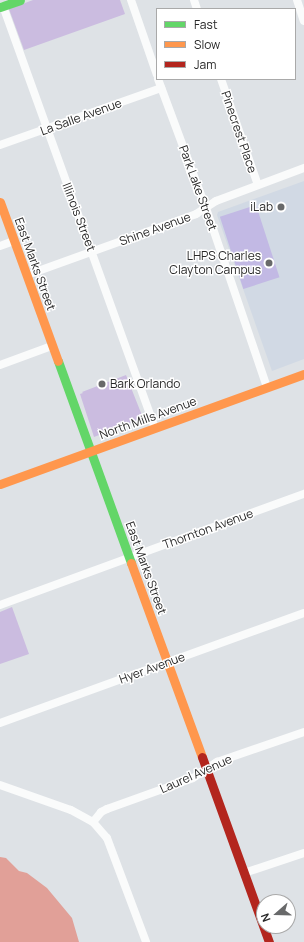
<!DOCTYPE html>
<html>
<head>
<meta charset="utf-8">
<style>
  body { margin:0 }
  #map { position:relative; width:304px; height:942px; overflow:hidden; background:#dee2e6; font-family:Manrope,sans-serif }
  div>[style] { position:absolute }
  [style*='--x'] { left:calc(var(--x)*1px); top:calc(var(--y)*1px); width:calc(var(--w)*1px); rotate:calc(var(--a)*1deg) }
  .education>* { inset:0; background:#d1d9e4 }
  .green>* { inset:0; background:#cbbce0 }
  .pitch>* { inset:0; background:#c2b9e4; transform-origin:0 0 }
  .water>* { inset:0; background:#e1a098 }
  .street>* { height:8px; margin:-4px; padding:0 4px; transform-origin:4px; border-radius:4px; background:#fafbfb }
  .fast>* { height:9px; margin:-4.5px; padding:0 4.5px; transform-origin:4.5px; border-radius:4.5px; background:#63d668 }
  .slow>* { height:9px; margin:-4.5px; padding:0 4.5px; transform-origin:4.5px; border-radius:4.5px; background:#ff974d }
  .jam>* { height:9px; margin:-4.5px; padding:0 4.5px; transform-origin:4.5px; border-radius:4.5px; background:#b3261e }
  .dots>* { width:11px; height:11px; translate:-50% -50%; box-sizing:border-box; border:2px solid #fff; border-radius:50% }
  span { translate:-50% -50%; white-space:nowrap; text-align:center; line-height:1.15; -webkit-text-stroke:3px #fff; paint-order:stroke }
  .street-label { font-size:12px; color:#282828 }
  .poi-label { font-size:12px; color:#282828 }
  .right { translate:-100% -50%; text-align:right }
  .left { translate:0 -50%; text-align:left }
  .legend { position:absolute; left:156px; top:8px; width:140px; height:72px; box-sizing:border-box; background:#fff; border:1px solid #a9a9a9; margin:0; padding:5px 7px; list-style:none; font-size:12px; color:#282828 }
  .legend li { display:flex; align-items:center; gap:8px; height:20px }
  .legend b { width:20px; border:1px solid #a9a9a9 }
  .north { position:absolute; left:256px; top:894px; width:40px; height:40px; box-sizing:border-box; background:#fff; border:1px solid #a9a9a9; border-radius:50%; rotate:250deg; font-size:11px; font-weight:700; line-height:16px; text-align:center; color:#282828 }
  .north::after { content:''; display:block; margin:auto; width:14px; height:18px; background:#68696a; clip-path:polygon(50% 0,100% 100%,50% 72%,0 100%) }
</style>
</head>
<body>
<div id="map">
  <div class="education">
    <div style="clip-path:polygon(304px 181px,304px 359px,272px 371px,217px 215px,218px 212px)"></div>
  </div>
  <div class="green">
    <div style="clip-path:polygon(33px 0,120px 0,125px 14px,24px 50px,9px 9px)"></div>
    <div style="clip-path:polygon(126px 375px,143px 418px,94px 437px,80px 394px,83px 393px,82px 392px)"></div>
    <div style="clip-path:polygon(12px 607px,29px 654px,0 664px,0 612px)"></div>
  </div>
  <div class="pitch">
    <div style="left:256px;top:205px;width:76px;height:38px;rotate:72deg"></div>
  </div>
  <div class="water">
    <div style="clip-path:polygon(0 857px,6px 858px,19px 871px,27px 873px,47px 888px,72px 918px,79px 942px,0 942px)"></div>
  </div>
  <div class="street">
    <div style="--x:131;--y:0;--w:79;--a:70.9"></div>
    <div style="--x:194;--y:0;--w:9;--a:72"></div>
    <div style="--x:297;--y:0;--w:22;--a:72"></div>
    <div style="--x:3;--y:6;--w:449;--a:70.2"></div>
    <div style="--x:158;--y:79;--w:138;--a:69.6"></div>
    <div style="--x:206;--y:208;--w:189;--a:71.2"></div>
    <div style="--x:221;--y:79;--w:112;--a:70.8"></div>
    <div style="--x:0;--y:145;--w:171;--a:-19.5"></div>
    <div style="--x:0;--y:246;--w:15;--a:-20"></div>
    <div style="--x:27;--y:275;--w:180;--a:-19.8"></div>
    <div style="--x:196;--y:214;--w:24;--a:-33"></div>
    <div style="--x:216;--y:201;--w:94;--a:-20.6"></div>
    <div style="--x:0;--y:365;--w:55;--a:-20.1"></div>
    <div style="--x:0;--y:605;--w:324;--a:-20.1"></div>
    <div style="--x:0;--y:723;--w:323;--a:-19.9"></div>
    <div style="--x:0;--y:785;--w:75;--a:19.4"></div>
    <div style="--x:71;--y:810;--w:25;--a:29"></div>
    <div style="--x:93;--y:822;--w:21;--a:49"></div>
    <div style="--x:107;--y:838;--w:111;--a:69.4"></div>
    <div style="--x:93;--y:822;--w:13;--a:-51"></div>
    <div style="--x:101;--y:812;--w:7;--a:-27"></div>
    <div style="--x:107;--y:809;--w:91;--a:-19.8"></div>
    <div style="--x:193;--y:778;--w:29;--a:-34"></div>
    <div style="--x:217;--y:762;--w:92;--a:-19"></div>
    <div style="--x:244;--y:873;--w:63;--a:-18.4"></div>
  </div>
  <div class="fast">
    <div style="--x:0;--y:7;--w:21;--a:-19"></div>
    <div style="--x:58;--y:361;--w:215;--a:70.1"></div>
  </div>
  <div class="slow">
    <div style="--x:0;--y:202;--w:169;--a:70"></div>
    <div style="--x:0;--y:484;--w:323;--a:-19.9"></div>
    <div style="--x:131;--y:563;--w:207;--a:69.9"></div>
  </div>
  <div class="jam">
    <div style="--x:202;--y:757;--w:197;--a:70.1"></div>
  </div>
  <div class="dots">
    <div style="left:281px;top:207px;background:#68696a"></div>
    <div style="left:269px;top:263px;background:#68696a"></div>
    <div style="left:102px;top:384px;background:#68696a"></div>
  </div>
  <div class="street-label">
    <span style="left:81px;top:117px;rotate:-20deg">La Salle Avenue</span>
    <span style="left:239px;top:132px;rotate:71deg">Pinecrest Place</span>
    <span style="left:198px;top:188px;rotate:70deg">Park Lake Street</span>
    <span style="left:79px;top:217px;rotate:69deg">Illinois Street</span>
    <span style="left:155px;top:229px;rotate:-20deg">Shine Avenue</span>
    <span style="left:35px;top:264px;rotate:70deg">East Marks Street</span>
    <span style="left:148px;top:418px;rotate:-20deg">North Mills Avenue</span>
    <span style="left:208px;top:529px;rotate:-20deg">Thornton Avenue</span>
    <span style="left:146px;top:568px;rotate:70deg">East Marks Street</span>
    <span style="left:152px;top:668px;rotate:-20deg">Hyer Avenue</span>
    <span style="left:196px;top:774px;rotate:-24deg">Laurel Avenue</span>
  </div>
  <div class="poi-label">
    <span class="right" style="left:273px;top:207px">iLab</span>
    <span class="right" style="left:261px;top:263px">LHPS Charles<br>Clayton Campus</span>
    <span class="left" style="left:110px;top:384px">Bark Orlando</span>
  </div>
  <ul class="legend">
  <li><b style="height:5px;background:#63d668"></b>Fast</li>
  <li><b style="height:5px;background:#ff974d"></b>Slow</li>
  <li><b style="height:5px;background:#b3261e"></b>Jam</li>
  </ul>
  <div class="north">N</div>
</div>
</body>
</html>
